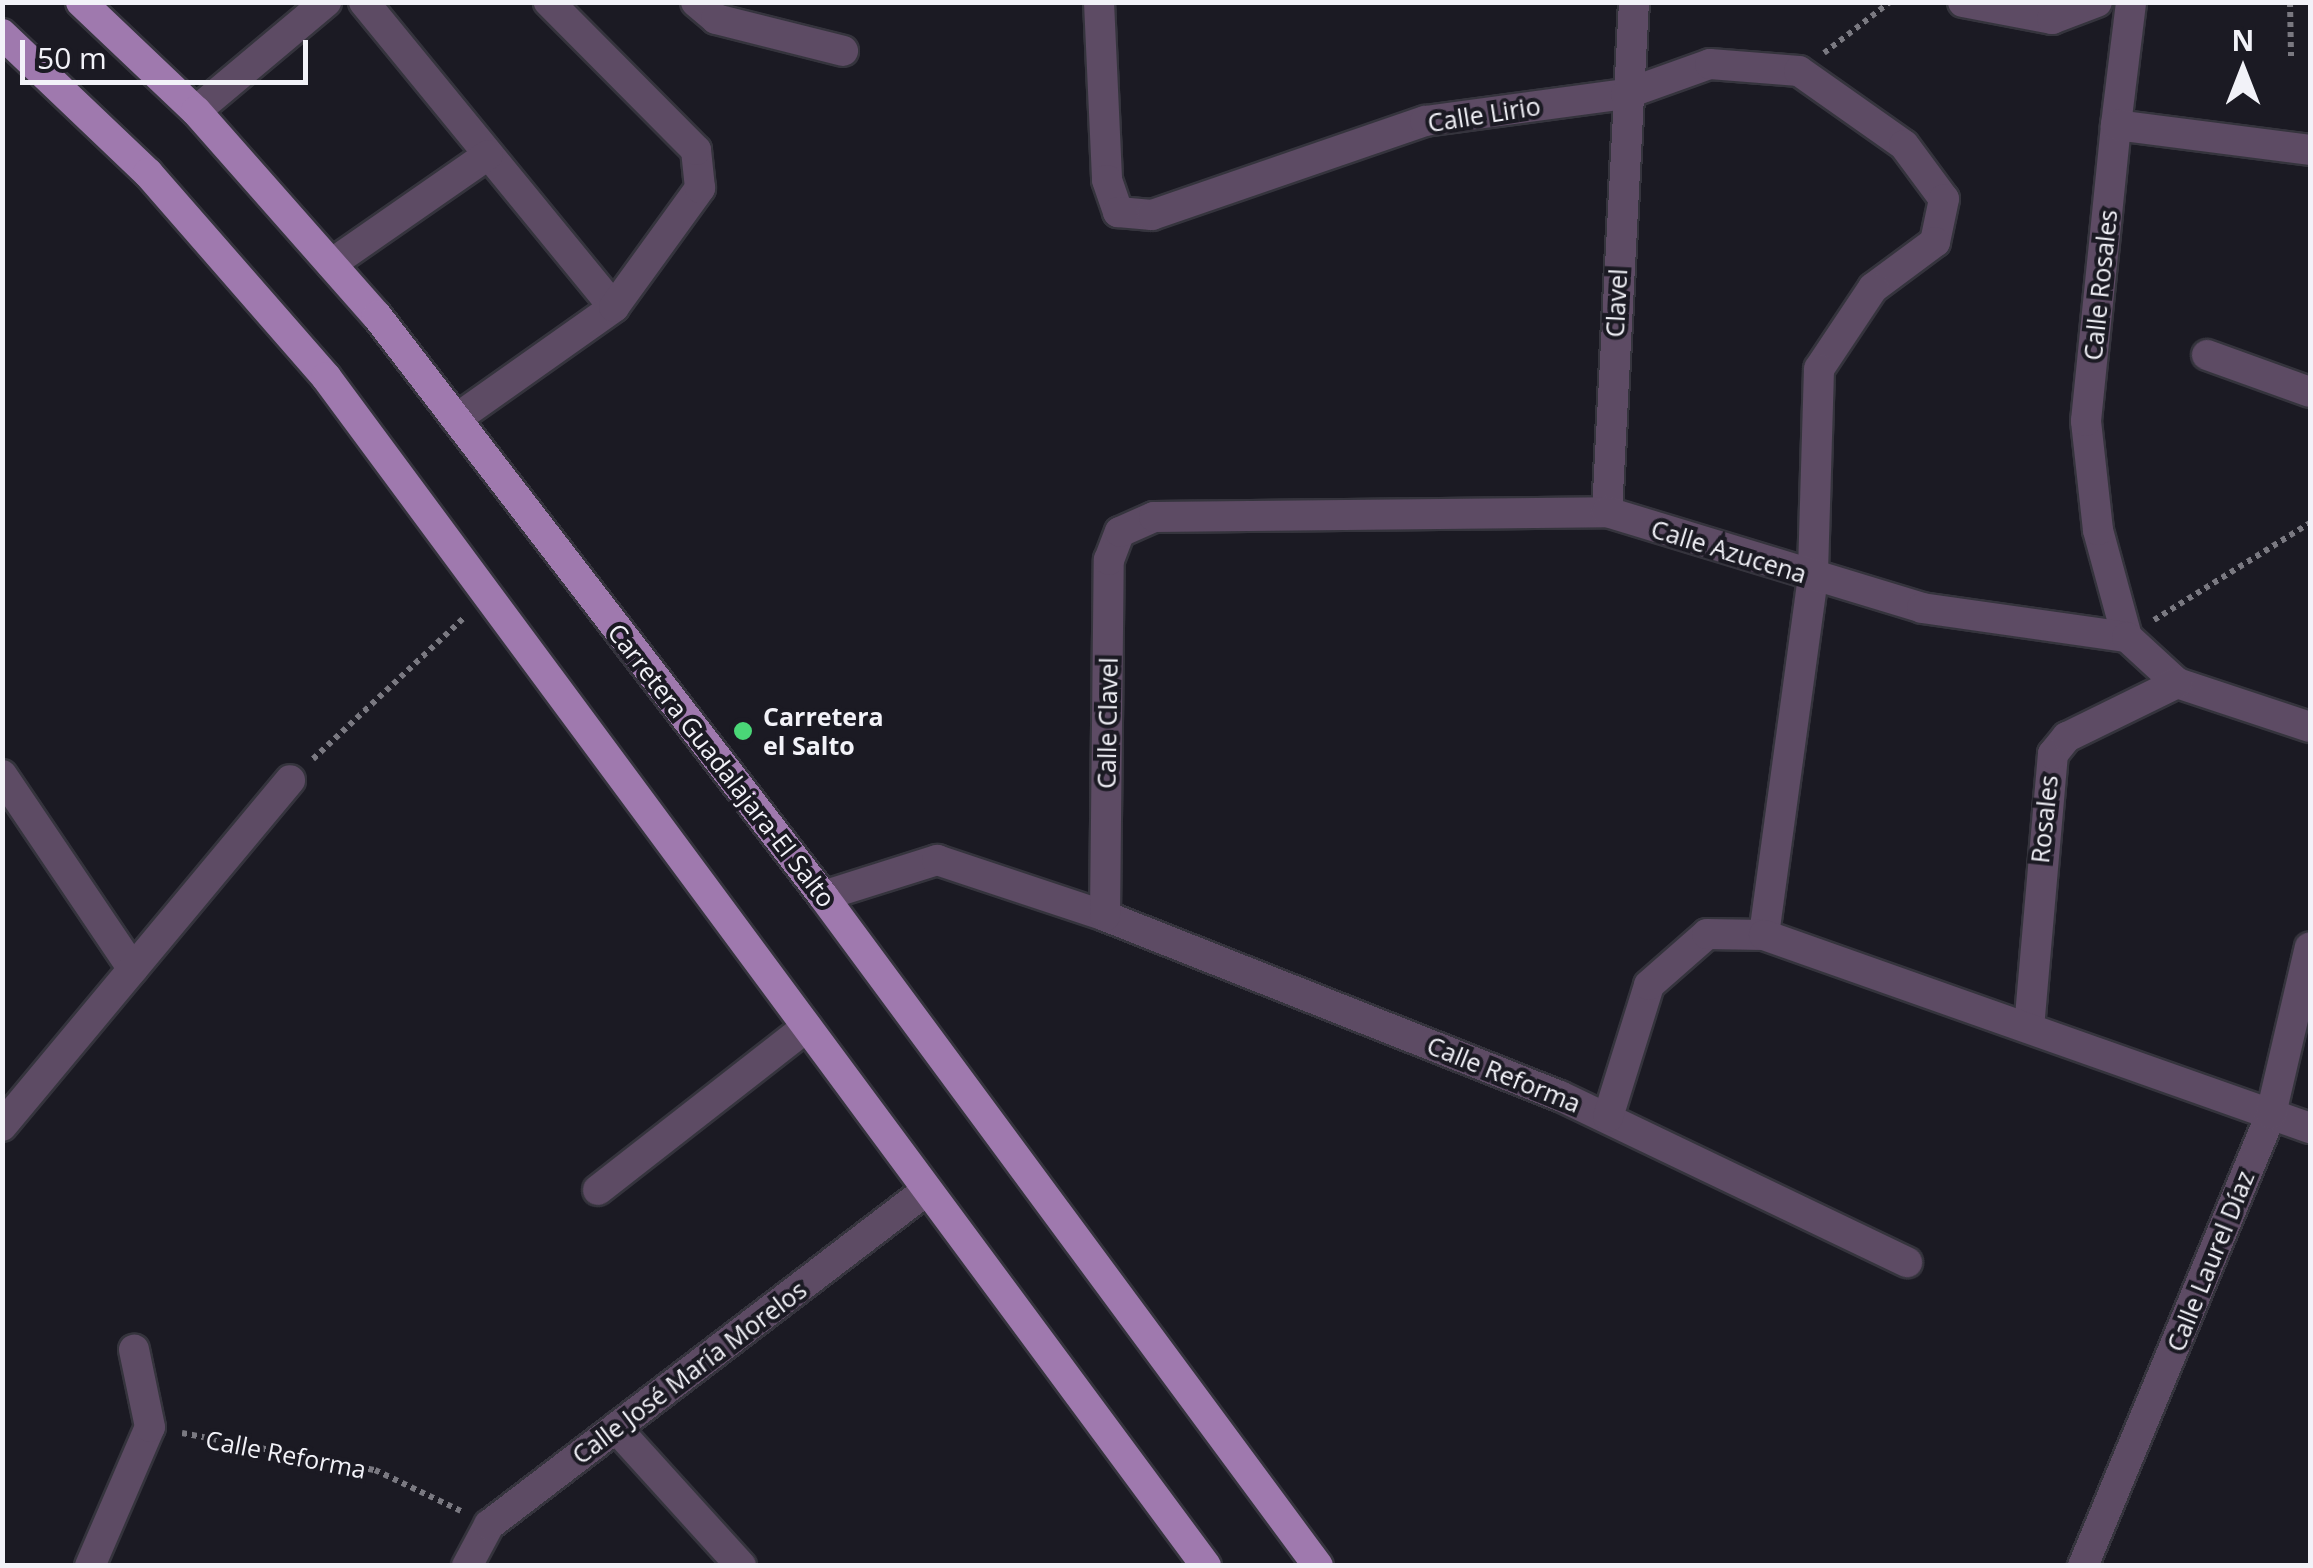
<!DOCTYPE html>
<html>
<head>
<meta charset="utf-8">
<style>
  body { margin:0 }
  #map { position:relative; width:2313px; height:1568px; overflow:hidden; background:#1b1a23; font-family:"Open Sans",sans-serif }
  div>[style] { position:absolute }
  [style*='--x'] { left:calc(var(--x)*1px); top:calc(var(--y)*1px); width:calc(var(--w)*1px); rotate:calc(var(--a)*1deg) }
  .path>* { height:6px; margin-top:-3px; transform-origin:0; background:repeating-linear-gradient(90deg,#7a7981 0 5px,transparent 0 10px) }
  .roads { filter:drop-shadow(2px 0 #35343d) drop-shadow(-2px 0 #35343d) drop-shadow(0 2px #35343d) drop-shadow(0 -2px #35343d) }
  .minor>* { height:30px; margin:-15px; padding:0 15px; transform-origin:15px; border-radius:15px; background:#5d4b64 }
  .major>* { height:30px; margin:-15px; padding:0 15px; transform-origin:15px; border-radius:15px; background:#9f79ae }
  .dots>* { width:28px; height:28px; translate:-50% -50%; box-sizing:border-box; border:5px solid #1b1a23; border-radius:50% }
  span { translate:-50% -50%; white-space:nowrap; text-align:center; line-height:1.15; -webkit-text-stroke:8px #1b1a23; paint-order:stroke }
  .street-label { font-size:25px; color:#f2f2f8 }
  .poi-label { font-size:25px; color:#f2f2f8; font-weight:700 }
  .left { translate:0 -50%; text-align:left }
  .frame { position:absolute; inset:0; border:5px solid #f2f2f8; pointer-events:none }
  .north { position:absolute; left:2193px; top:20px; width:100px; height:100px; -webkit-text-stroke:8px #1b1a23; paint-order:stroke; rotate:0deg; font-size:28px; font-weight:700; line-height:40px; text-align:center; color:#f2f2f8 }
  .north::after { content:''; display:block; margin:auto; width:35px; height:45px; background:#f2f2f8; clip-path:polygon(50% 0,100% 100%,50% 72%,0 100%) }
  .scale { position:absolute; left:20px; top:40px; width:288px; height:45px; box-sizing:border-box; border:5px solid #f2f2f8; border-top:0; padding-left:12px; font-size:30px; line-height:35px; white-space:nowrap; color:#f2f2f8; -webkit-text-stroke:8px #1b1a23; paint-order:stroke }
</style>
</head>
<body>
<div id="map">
  <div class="path">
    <div style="--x:2290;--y:2;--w:54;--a:88.9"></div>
    <div style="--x:1824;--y:53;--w:83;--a:-37.7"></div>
    <div style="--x:2154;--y:620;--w:184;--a:-31.9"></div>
    <div style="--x:313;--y:759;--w:208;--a:-43.1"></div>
    <div style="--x:182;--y:1433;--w:197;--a:10.9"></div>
    <div style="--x:375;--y:1470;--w:95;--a:25.5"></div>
  </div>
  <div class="roads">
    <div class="minor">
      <div style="--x:364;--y:2;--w:394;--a:50.7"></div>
      <div style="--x:696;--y:2;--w:26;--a:40"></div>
      <div style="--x:716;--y:19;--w:131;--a:14.1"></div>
      <div style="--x:1099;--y:2;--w:178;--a:87.4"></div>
      <div style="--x:1107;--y:180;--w:34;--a:71"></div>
      <div style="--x:1118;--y:212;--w:34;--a:5"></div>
      <div style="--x:1152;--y:215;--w:289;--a:-19"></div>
      <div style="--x:1425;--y:121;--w:203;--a:-7.7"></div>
      <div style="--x:1626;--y:94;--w:89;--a:-19.7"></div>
      <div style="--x:1710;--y:64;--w:89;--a:4.5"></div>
      <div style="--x:1799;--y:71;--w:128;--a:35.2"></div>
      <div style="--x:1904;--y:145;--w:67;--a:53.5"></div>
      <div style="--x:1944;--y:199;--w:44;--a:101.8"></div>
      <div style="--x:1935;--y:242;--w:77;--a:143.4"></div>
      <div style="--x:1873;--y:288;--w:97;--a:123.7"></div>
      <div style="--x:1819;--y:369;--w:208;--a:91.7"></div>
      <div style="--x:1813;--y:577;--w:361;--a:97.8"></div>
      <div style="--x:1963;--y:2;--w:91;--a:10.8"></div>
      <div style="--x:2052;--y:19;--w:48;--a:-20.7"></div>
      <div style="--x:196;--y:111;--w:170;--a:-40"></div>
      <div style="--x:2116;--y:125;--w:124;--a:-83"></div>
      <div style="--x:331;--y:264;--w:191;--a:-34.8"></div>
      <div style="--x:2207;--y:355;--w:109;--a:19.8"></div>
      <div style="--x:456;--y:419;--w:194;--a:-35.3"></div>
      <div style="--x:614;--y:307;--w:147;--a:-54.1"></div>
      <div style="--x:700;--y:188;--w:38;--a:-96"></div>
      <div style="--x:696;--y:150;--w:209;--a:-134.8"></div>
      <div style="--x:1607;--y:512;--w:511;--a:-86.97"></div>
      <div style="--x:2127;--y:637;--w:111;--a:-105.2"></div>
      <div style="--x:2098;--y:530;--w:110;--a:-96.3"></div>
      <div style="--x:2086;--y:421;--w:298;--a:-84.2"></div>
      <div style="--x:2116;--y:125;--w:196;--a:7.3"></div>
      <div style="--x:2;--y:775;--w:234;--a:56"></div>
      <div style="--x:823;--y:896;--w:120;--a:-17.5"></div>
      <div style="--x:937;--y:860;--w:177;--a:18.4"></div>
      <div style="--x:1105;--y:916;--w:489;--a:21.6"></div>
      <div style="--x:1560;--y:1096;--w:385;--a:25.6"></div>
      <div style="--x:1105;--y:916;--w:356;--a:-89.4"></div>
      <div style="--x:1109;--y:560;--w:30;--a:-69"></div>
      <div style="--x:1120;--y:532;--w:37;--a:-24"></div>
      <div style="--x:1154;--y:517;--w:453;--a:-0.6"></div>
      <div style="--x:1607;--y:512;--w:329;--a:16.9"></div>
      <div style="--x:1922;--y:608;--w:207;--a:8.1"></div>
      <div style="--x:2127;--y:637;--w:68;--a:42.6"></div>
      <div style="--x:2177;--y:683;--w:140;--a:18.3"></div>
      <div style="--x:2029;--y:1028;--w:275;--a:-85"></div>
      <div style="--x:2053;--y:754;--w:22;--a:-51"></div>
      <div style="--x:2067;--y:737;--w:123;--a:-26.1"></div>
      <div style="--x:1608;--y:1117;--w:138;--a:-72.7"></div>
      <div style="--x:1649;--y:985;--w:77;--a:-41.3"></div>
      <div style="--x:1707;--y:934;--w:57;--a:1"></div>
      <div style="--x:1764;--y:935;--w:579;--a:19.47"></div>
      <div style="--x:2;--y:1126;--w:450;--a:-50.2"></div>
      <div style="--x:598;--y:1190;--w:265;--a:-38"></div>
      <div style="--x:616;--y:1428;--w:186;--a:47.8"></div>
      <div style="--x:90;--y:1566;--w:151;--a:-66.7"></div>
      <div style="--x:150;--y:1427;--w:79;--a:-101.7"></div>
      <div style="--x:467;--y:1566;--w:47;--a:-61.8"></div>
      <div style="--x:489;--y:1525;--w:551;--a:-37.41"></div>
      <div style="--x:2083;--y:1566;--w:490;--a:-67.4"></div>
      <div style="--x:2271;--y:1114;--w:171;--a:-76.9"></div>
    </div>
    <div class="major">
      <div style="--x:81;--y:2;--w:158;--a:43.5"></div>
      <div style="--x:196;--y:111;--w:273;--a:48.6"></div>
      <div style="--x:377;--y:316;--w:732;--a:52.44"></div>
      <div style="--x:823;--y:896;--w:833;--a:53.54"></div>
      <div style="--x:2;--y:34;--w:202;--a:43.6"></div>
      <div style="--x:148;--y:173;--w:271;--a:48.9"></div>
      <div style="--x:326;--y:377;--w:1479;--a:53.49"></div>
    </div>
  </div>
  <div class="dots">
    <div style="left:743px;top:731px;background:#4ad777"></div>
  </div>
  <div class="street-label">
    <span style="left:1484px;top:114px;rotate:-9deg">Calle Lirio</span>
    <span style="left:2100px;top:285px;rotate:-84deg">Calle Rosales</span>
    <span style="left:1616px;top:303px;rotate:-87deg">Clavel</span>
    <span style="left:1729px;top:551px;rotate:17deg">Calle Azucena</span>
    <span style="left:1107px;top:723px;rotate:-89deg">Calle Clavel</span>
    <span style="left:722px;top:765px;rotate:52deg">Carretera Guadalajara-El Salto</span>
    <span style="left:2044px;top:819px;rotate:-84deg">Rosales</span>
    <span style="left:1504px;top:1074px;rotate:22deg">Calle Reforma</span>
    <span style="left:2210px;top:1261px;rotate:-68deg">Calle Laurel Díaz</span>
    <span style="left:689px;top:1372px;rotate:-37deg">Calle José María Morelos</span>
    <span style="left:286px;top:1454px;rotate:11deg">Calle Reforma</span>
  </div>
  <div class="poi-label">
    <span class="left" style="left:763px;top:731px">Carretera<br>el Salto</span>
  </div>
  <div class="frame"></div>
  <div class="north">N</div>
  <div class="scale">50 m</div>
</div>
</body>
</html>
